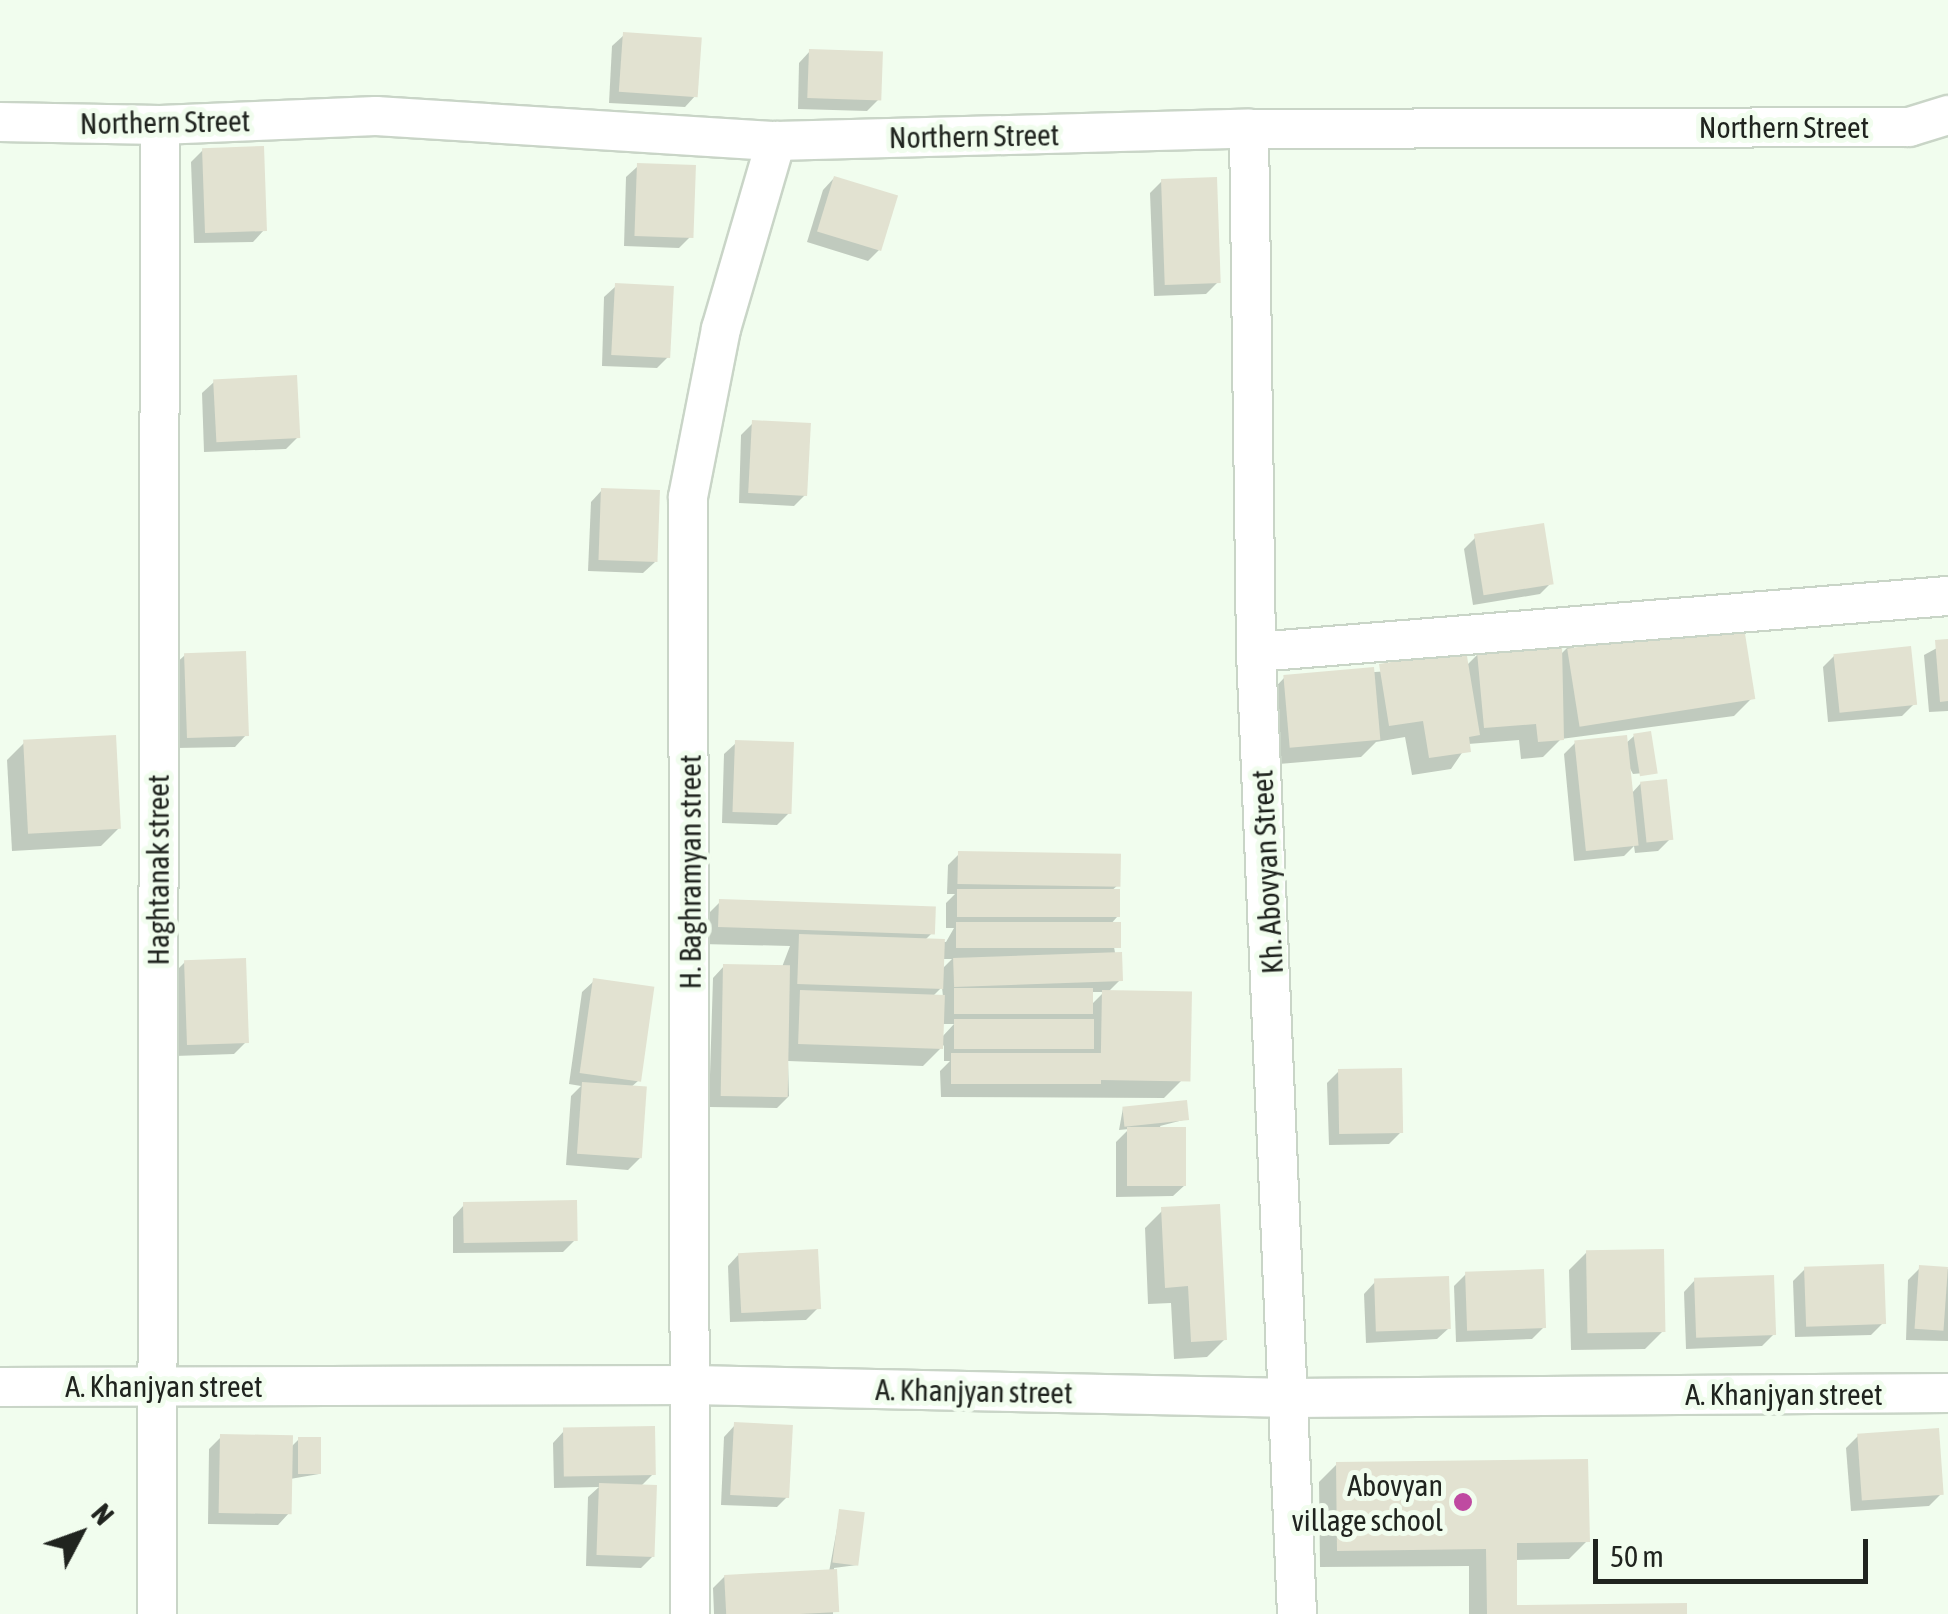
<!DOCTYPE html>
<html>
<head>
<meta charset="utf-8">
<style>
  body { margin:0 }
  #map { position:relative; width:1948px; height:1614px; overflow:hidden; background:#f1fdee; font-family:"Asap Condensed",sans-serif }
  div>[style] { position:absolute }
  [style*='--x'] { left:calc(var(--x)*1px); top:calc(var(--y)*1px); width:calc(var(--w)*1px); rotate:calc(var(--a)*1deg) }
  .shadow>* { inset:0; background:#0003 }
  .building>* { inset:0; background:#e2e2d1; transform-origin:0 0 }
  .roads { filter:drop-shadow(2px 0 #c9d5c7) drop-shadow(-2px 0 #c9d5c7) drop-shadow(0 2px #c9d5c7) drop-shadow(0 -2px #c9d5c7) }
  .minor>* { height:38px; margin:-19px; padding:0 19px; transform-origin:19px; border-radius:19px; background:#fff }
  .dots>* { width:28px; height:28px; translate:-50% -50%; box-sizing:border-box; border:5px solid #f1fdee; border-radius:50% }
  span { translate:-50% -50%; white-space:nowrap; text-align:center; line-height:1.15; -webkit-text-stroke:10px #f1fdee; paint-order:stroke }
  .street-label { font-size:30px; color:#20241f }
  .poi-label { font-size:30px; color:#20241f }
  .right { translate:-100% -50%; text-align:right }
  .north { position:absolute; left:30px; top:1484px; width:100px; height:100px; -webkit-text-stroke:8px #f1fdee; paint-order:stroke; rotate:49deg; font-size:28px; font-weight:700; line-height:40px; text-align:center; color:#20241f }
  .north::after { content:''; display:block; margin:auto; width:35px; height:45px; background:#20241f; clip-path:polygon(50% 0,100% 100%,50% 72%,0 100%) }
  .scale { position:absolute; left:1593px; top:1539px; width:275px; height:45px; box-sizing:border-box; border:5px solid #20241f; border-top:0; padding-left:12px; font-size:30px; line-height:35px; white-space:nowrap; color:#20241f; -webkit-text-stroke:8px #f1fdee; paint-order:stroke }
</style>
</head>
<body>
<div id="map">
  <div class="shadow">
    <div style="clip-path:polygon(624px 35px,696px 95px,685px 107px,609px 103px,612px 46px)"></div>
    <div style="clip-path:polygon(810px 51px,879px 99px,867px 111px,798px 109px,799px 63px)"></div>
    <div style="clip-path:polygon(203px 150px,264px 230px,253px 242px,194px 243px,191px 162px)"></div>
    <div style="clip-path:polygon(638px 166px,691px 236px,679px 248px,624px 246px,626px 177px)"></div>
    <div style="clip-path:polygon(834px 178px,880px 249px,868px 261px,807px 242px,823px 190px)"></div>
    <div style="clip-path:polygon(1162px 181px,1218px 282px,1206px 294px,1154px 296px,1150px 193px)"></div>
    <div style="clip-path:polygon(616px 286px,669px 356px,657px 368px,602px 366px,604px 297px)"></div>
    <div style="clip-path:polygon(214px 382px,298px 437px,286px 449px,204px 452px,202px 393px)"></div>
    <div style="clip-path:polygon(753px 423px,806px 494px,794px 506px,739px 503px,741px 435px)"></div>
    <div style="clip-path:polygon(602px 490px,655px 562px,643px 573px,588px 571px,591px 502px)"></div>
    <div style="clip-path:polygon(1476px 537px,1551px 583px,1540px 594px,1473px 605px,1464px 549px)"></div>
    <div style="clip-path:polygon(1948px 642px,1948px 711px,1929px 712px,1924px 655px)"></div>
    <div style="clip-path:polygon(1568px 647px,1752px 698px,1734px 716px,1561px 739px,1543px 757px,1521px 759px,1519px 740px,1468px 744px,1451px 769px,1412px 775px,1405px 737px,1376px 742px,1361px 757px,1279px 764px,1267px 696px,1284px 678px,1466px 666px,1478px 654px,1560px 655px)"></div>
    <div style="clip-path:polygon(185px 655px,246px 735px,235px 747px,176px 748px,173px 666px)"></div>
    <div style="clip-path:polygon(1835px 655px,1914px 704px,1902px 716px,1828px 722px,1823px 667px)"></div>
    <div style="clip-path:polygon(1634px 736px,1655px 772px,1633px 774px,1628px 765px,1631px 794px,1641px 783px,1670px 839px,1658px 851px,1635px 853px,1634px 846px,1624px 856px,1574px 861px,1564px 754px,1575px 743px,1625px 744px)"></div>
    <div style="clip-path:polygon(25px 742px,119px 828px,101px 846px,12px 851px,7px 760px)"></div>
    <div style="clip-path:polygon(736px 743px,789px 813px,777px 825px,722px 823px,724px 754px)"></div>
    <div style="clip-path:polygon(evenodd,960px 853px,1118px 885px,1110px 892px,1117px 917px,1110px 925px,1120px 980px,1108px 992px,1182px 1080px,1164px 1098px,941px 1097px,940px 1071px,950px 1061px,944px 1061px,944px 1045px,923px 1066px,788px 1061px,789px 1096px,777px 1108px,709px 1107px,713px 978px,724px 966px,782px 967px,790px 946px,701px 944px,702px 920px,720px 902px,933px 932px,924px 941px,946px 942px,954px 928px,946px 928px,946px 903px,955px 894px,947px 894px,948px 865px,960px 853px,942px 959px,952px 959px,941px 970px,942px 959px,960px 853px,942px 987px,943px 997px,932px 997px,942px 987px,960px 853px,1091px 992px,1104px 992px,1091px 1005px,1091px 992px,960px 853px,942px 1024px,954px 1024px,942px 1037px,942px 1024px)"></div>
    <div style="clip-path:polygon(185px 962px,246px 1042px,234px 1054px,175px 1056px,173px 974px)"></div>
    <div style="clip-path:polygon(594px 981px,638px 1081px,630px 1088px,640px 1158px,628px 1170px,566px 1165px,571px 1096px,581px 1086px,569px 1084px,582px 992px)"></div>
    <div style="clip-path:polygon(1339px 1071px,1401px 1132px,1389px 1144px,1329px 1145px,1327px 1083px)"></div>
    <div style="clip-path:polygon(1123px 1108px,1187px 1119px,1160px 1126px,1185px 1185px,1173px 1196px,1116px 1197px,1116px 1142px,1129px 1129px,1119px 1130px)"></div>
    <div style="clip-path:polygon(464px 1205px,575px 1240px,563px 1252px,453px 1253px,453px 1217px)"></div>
    <div style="clip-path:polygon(1163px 1210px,1225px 1339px,1207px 1357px,1174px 1359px,1171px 1303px,1148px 1304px,1145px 1228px)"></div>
    <div style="clip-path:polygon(1587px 1252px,1663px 1331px,1645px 1349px,1571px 1350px,1569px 1270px)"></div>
    <div style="clip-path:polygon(739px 1254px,818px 1308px,806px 1320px,730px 1322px,728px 1266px)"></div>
    <div style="clip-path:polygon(1920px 1268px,1948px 1269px,1948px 1341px,1906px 1340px,1908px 1280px)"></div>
    <div style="clip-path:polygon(1805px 1269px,1883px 1323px,1871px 1335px,1795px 1337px,1793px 1281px)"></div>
    <div style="clip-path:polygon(1466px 1274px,1544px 1327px,1532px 1339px,1456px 1342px,1454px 1286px)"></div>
    <div style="clip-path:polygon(1695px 1280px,1774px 1334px,1762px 1346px,1686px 1349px,1684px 1292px)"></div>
    <div style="clip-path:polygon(1375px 1282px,1449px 1328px,1437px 1339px,1366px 1343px,1364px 1294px)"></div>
    <div style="clip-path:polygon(735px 1425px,788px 1496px,777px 1507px,721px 1505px,724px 1437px)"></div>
    <div style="clip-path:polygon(564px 1431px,653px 1474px,640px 1487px,653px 1556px,641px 1568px,586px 1566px,588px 1497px,599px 1487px,554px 1488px,553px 1443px)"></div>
    <div style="clip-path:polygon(1858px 1436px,1941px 1494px,1929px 1506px,1851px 1511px,1846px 1448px)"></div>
    <div style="clip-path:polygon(221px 1437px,290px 1448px,299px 1439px,319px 1474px,290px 1479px,289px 1513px,278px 1525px,208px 1524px,209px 1449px)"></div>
    <div style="clip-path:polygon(1337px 1464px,1587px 1541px,1569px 1559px,1515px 1560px,1515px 1607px,1684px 1614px,1469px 1614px,1469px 1566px,1320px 1567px,1319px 1482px)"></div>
    <div style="clip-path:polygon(840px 1512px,857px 1565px,834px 1568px,833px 1614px,714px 1614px,713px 1588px,725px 1576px,829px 1572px)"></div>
  </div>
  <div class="building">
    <div style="left:623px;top:32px;width:79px;height:60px;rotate:4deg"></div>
    <div style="left:809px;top:49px;width:74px;height:49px;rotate:2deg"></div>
    <div style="left:264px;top:146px;width:85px;height:62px;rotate:88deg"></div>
    <div style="left:637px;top:163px;width:59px;height:73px;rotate:2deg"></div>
    <div style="left:834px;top:176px;width:67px;height:58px;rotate:17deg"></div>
    <div style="left:1217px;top:177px;width:106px;height:56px;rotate:88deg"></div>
    <div style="left:615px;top:283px;width:59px;height:72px;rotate:3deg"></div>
    <div style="left:297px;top:375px;width:63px;height:84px;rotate:87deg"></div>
    <div style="left:752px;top:420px;width:59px;height:73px;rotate:3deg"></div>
    <div style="left:601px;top:488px;width:59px;height:72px;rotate:2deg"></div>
    <div style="left:1544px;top:523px;width:62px;height:71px;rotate:81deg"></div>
    <div style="left:1743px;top:621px;width:79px;height:178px;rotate:81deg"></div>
    <div style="clip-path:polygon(1948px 639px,1948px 701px,1940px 702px,1935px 640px)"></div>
    <div style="clip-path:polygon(1562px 644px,1564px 740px,1538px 742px,1536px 724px,1484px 728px,1477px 652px)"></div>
    <div style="left:1911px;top:646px;width:59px;height:78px;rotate:84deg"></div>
    <div style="clip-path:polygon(1466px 650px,1480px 735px,1469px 737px,1471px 752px,1429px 758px,1423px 721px,1389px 726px,1379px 664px)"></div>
    <div style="left:246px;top:651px;width:85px;height:62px;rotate:88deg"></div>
    <div style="left:1374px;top:667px;width:73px;height:91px;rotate:85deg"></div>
    <div style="left:1651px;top:731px;width:43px;height:18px;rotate:81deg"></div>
    <div style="left:116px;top:735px;width:94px;height:93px;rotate:87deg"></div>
    <div style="left:1627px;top:735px;width:111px;height:53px;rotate:84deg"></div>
    <div style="left:735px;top:740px;width:59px;height:72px;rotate:2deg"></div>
    <div style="left:1667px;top:779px;width:61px;height:27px;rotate:84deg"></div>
    <div style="left:958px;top:851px;width:163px;height:33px;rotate:1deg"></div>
    <div style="left:957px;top:889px;width:163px;height:28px"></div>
    <div style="left:719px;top:899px;width:217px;height:28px;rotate:2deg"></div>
    <div style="left:956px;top:922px;width:165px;height:26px"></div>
    <div style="left:799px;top:934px;width:146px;height:50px;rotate:2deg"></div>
    <div style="left:1122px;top:952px;width:29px;height:169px;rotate:88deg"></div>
    <div style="left:246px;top:958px;width:85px;height:62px;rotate:88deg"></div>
    <div style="left:723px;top:964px;width:67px;height:132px;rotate:1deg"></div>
    <div style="left:593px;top:978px;width:62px;height:96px;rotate:8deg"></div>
    <div style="left:954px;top:988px;width:139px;height:26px"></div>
    <div style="left:800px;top:990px;width:145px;height:54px;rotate:2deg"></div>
    <div style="left:1102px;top:990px;width:90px;height:90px;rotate:1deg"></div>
    <div style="left:1094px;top:1019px;width:30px;height:140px;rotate:90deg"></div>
    <div style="left:1101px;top:1053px;width:31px;height:150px;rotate:90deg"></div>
    <div style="left:1402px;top:1068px;width:65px;height:64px;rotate:89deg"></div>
    <div style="left:582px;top:1082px;width:65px;height:72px;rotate:4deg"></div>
    <div style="left:1187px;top:1100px;width:20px;height:65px;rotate:84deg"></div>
    <div style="left:1127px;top:1127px;width:59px;height:59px"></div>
    <div style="left:577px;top:1200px;width:41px;height:114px;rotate:89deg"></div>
    <div style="clip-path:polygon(1220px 1204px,1227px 1340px,1191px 1342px,1188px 1286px,1165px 1288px,1161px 1207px)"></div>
    <div style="left:818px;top:1249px;width:60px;height:80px;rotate:87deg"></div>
    <div style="left:1664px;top:1249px;width:83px;height:78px;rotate:89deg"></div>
    <div style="left:1884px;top:1264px;width:60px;height:80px;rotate:88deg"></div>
    <div style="left:1919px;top:1265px;width:29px;height:64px;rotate:4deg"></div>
    <div style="left:1544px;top:1269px;width:59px;height:79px;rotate:88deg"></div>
    <div style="left:1774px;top:1275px;width:60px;height:80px;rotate:88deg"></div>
    <div style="left:1449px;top:1276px;width:53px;height:75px;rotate:88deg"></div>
    <div style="left:734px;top:1422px;width:59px;height:73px;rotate:3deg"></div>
    <div style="left:655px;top:1426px;width:49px;height:92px;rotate:89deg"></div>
    <div style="left:1939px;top:1428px;width:67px;height:82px;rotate:86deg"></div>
    <div style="left:220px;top:1434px;width:73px;height:79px;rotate:1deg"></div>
    <div style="left:298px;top:1437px;width:23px;height:37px"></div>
    <div style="clip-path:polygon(1588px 1459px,1590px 1542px,1517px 1543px,1517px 1605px,1687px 1603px,1687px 1614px,1487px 1614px,1486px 1549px,1337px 1551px,1336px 1462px)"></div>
    <div style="left:599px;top:1483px;width:58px;height:72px;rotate:2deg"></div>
    <div style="left:839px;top:1509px;width:26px;height:54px;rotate:7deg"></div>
    <div style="left:837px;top:1569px;width:43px;height:113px;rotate:87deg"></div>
  </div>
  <div class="roads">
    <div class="minor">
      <div style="--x:0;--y:122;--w:160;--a:1.1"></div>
      <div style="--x:160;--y:125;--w:216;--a:-2.4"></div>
      <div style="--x:376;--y:116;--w:401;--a:3.6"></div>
      <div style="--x:776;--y:141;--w:473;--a:-1.5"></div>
      <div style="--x:1249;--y:129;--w:660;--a:-0.17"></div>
      <div style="--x:1909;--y:127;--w:41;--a:-17.1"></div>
      <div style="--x:1249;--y:129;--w:523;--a:89.23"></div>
      <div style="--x:1256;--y:652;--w:963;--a:87.56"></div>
      <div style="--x:1256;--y:652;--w:694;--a:-4.63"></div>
      <div style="--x:0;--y:1387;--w:693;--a:-0.17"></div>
      <div style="--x:693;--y:1385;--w:599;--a:1.24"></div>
      <div style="--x:1292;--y:1398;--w:656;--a:-0.44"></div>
      <div style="--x:157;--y:1614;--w:1489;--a:-89.88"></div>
      <div style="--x:690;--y:1614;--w:1117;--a:-90.1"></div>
      <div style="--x:688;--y:497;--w:171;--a:-78.9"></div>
      <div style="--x:721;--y:329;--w:196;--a:-73.7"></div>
    </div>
  </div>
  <div class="dots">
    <div style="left:1463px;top:1502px;background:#bf4aa1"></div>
  </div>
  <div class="street-label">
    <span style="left:165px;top:122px;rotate:-1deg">Northern Street</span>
    <span style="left:1784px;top:127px">Northern Street</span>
    <span style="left:974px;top:136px;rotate:-1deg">Northern Street</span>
    <span style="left:158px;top:870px;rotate:-90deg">Haghtanak street</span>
    <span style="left:690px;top:872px;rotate:-90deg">H. Baghramyan street</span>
    <span style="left:1267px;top:872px;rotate:-93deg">Kh. Abovyan Street</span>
    <span style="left:164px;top:1386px">A. Khanjyan street</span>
    <span style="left:974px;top:1391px;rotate:1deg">A. Khanjyan street</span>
    <span style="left:1784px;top:1394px">A. Khanjyan street</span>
  </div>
  <div class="poi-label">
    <span class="right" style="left:1443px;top:1502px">Abovyan<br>village school</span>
  </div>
  <div class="north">N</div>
  <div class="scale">50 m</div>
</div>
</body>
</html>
